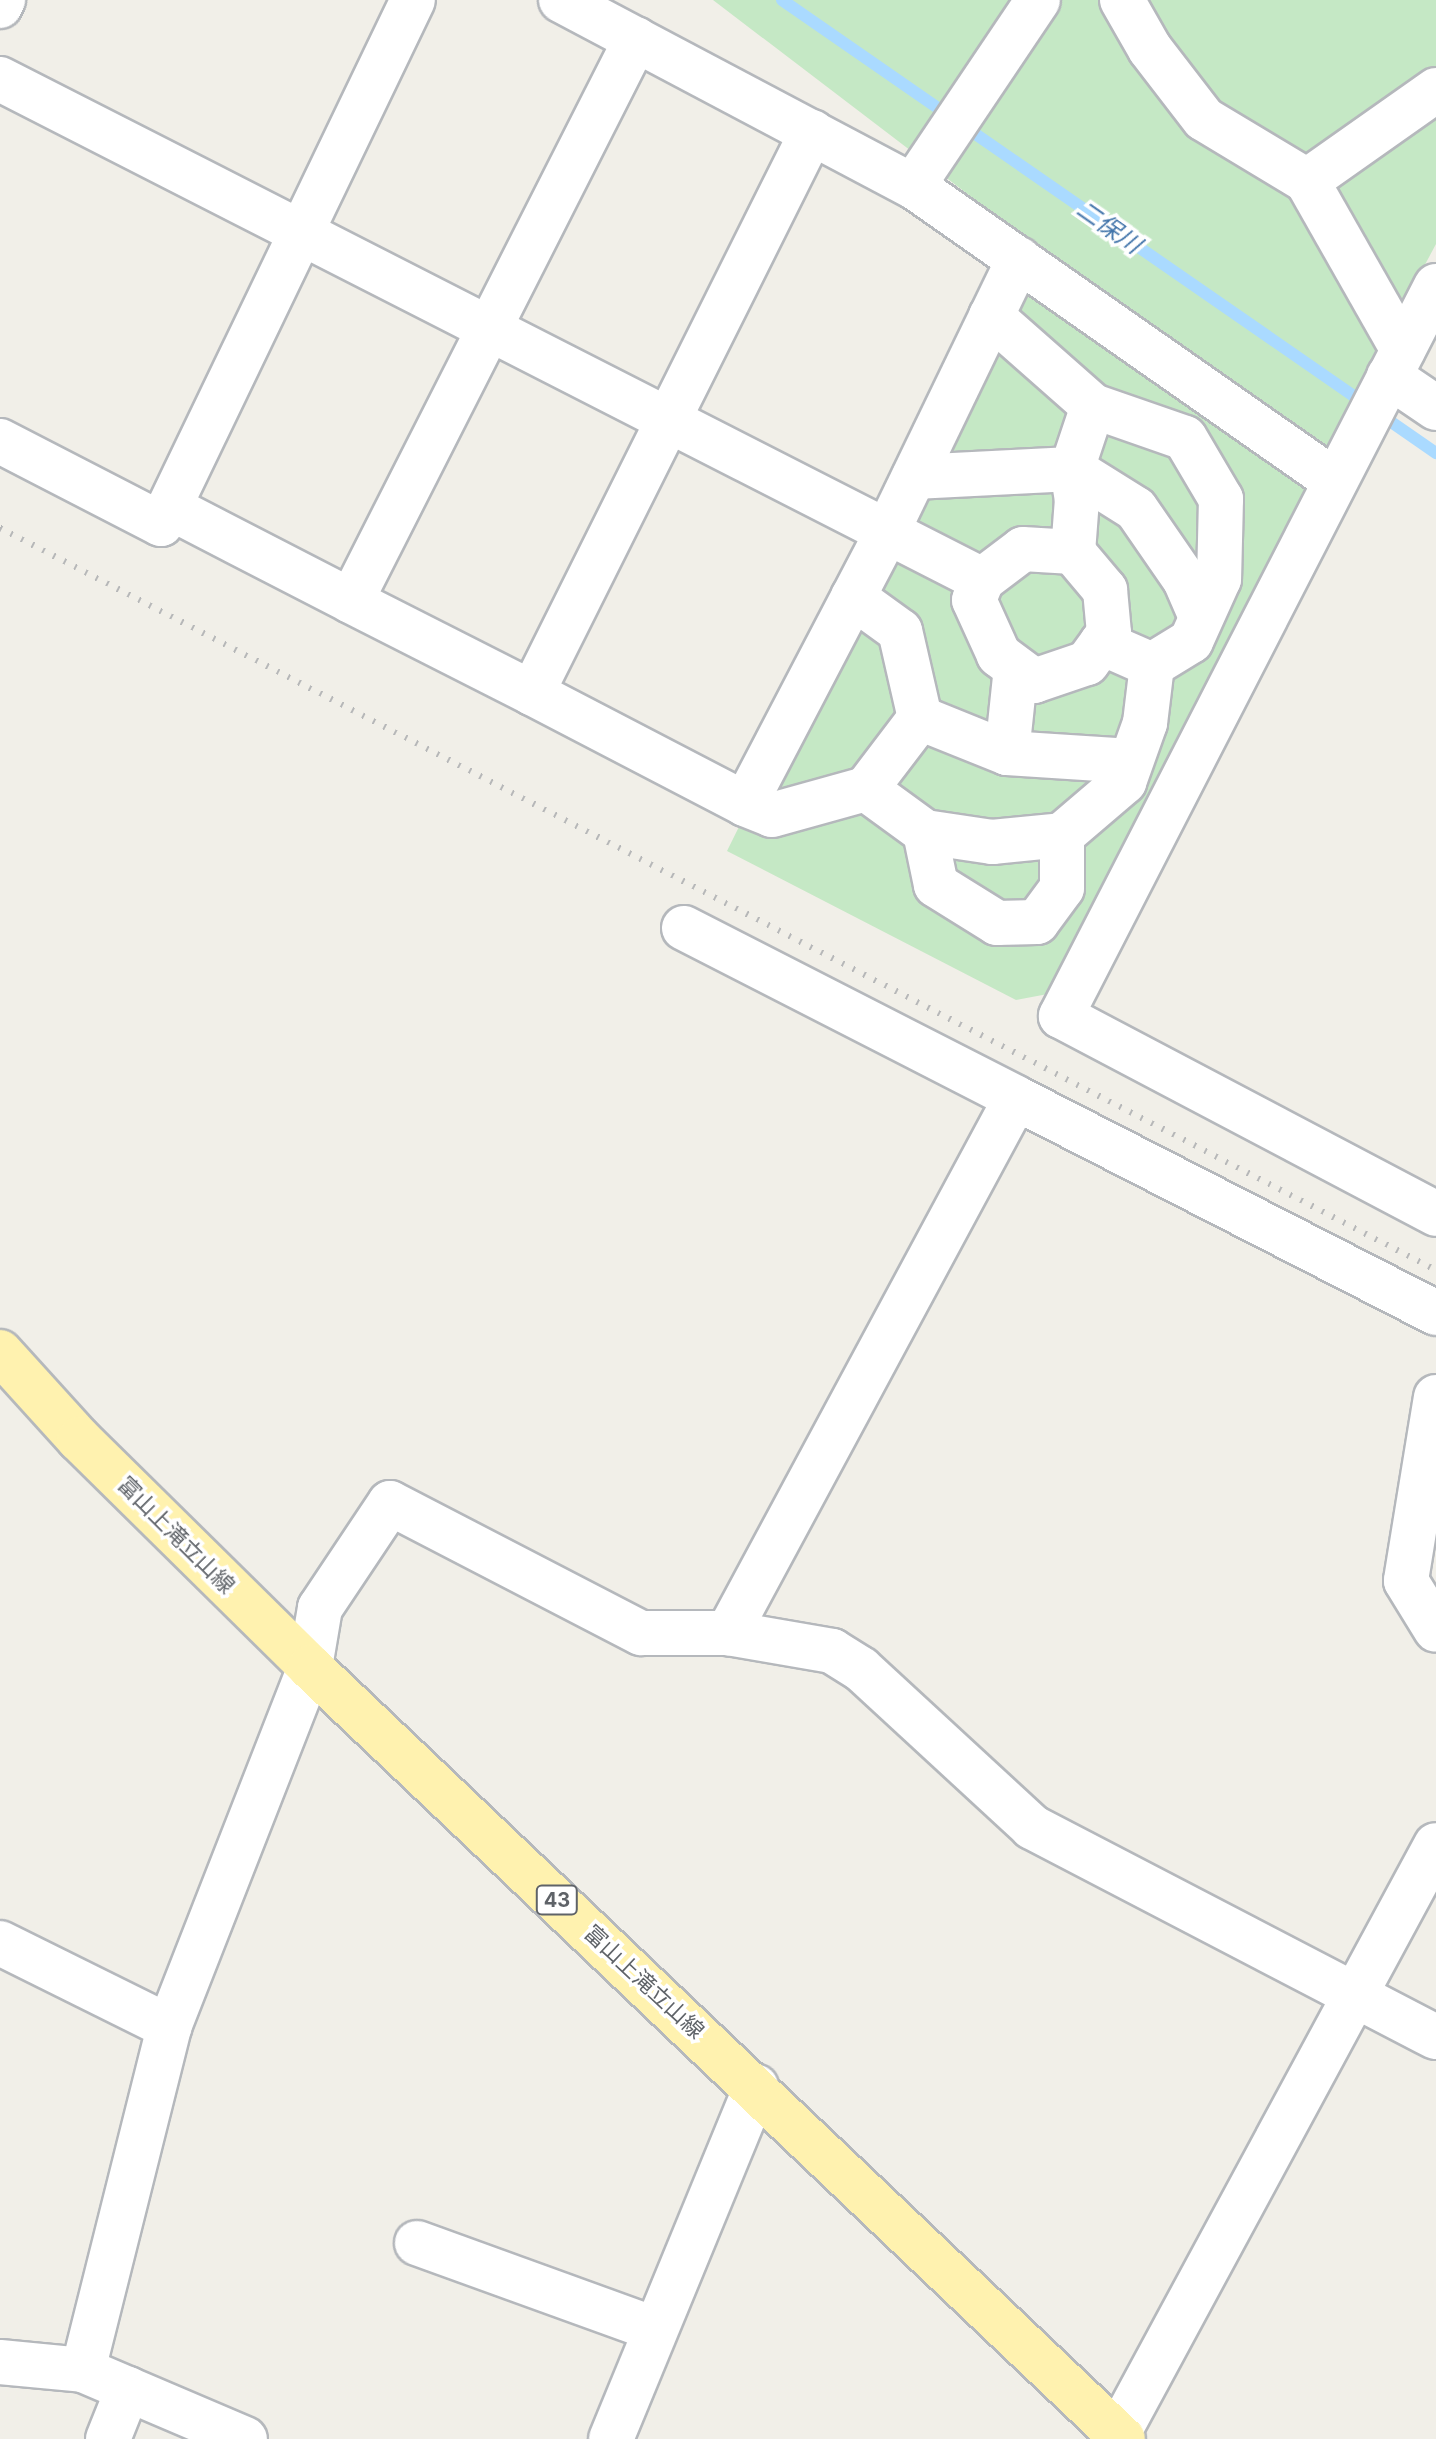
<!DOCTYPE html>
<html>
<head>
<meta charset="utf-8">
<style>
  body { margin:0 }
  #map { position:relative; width:1436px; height:2439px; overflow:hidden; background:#f1efe8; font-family:Inter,"Noto Sans JP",sans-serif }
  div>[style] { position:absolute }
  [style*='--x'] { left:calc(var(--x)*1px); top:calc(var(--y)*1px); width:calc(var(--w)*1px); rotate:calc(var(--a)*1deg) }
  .green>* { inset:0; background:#c5e8c5 }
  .stream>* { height:12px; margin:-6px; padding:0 6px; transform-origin:6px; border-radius:6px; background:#aadaff }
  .roads { filter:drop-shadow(2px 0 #b5b8bc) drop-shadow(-2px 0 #b5b8bc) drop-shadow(0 2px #b5b8bc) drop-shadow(0 -2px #b5b8bc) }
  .minor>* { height:44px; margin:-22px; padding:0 22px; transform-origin:22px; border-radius:22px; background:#fff }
  .major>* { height:44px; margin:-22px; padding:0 22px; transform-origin:22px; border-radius:22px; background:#fff2af }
  .rail>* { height:6px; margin-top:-3px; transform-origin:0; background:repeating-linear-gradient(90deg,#b6b7b8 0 2px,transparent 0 12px) }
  span { translate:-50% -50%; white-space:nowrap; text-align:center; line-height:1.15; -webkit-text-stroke:7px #fff; paint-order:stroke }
  .shield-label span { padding:2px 6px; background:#fff; border:2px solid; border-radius:6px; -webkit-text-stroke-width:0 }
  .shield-label { font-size:20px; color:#5f6368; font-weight:700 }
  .street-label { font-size:22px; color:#5f6368 }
  .water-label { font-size:24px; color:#4174aa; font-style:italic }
</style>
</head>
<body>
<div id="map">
  <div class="green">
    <div style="clip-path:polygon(713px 0,1436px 0,1436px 244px,1326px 450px,1053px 993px,1016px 1000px,727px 851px,1029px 241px)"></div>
  </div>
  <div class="stream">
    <div style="--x:782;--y:0;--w:796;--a:34.71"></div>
  </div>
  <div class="roads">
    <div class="minor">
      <div style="--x:561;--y:0;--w:398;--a:27.9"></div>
      <div style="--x:913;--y:186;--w:515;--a:34.96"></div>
      <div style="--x:1122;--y:0;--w:56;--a:60.3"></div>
      <div style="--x:1150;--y:49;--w:88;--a:52.4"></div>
      <div style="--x:1204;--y:119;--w:120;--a:31"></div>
      <div style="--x:1307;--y:181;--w:158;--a:-35.2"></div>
      <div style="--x:0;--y:6;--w:7;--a:-63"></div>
      <div style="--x:0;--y:79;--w:1102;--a:27.03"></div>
      <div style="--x:982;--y:580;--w:51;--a:-37.1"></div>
      <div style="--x:1023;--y:549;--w:50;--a:3.4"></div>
      <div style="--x:1073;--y:552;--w:50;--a:49.9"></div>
      <div style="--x:1105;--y:590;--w:43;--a:84.7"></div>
      <div style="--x:1109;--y:633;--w:37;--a:126"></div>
      <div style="--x:1087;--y:663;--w:56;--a:161.2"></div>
      <div style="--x:1034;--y:681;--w:44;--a:-143.4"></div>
      <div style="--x:999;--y:655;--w:60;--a:-114.4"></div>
      <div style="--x:974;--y:600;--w:22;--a:-68"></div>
      <div style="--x:1307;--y:181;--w:194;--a:60.4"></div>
      <div style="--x:913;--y:186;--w:224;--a:-56.1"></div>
      <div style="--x:1436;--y:286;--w:821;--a:117.19"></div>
      <div style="--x:1061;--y:1016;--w:424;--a:27.8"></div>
      <div style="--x:1389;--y:376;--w:57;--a:34.2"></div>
      <div style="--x:1093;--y:406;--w:97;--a:19.2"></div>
      <div style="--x:1185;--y:438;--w:71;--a:59.5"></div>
      <div style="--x:1221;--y:499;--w:80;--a:91.4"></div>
      <div style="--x:1219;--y:579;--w:68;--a:114.3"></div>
      <div style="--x:1191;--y:641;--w:46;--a:148.4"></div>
      <div style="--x:1152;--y:665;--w:55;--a:-156.3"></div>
      <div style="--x:0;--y:441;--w:181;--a:27.3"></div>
      <div style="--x:161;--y:524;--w:581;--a:-64.32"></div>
      <div style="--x:1072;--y:469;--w:75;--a:32"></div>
      <div style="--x:1136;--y:509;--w:86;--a:55.4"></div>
      <div style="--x:1185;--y:580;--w:40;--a:66.6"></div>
      <div style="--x:1072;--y:469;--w:30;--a:81"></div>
      <div style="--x:1077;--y:499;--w:53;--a:94.3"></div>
      <div style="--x:914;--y:477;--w:158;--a:-2.9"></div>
      <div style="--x:1072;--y:469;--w:66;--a:-71.6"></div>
      <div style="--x:1093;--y:406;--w:136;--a:-138.6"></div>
      <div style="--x:169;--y:507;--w:205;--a:27.3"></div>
      <div style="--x:351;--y:601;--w:630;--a:-63.11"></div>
      <div style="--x:351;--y:601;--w:203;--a:26.9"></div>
      <div style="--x:532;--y:693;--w:627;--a:-63.48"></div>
      <div style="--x:532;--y:693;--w:240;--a:27.5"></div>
      <div style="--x:745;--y:804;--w:307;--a:-62.4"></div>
      <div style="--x:887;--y:532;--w:303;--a:-64.2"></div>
      <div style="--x:920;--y:718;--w:94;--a:21.9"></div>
      <div style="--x:1007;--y:753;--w:85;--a:-84"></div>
      <div style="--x:1007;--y:753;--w:124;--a:3.7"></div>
      <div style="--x:866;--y:789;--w:73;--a:36.1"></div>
      <div style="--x:925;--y:832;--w:68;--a:8.5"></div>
      <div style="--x:992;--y:842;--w:70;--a:-5.7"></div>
      <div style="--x:1062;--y:835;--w:82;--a:-40.5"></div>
      <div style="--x:1124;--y:782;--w:63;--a:-70.4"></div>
      <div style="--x:1145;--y:723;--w:58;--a:-83.1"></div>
      <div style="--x:745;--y:804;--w:29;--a:22"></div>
      <div style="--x:772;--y:815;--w:98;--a:-15.5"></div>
      <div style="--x:866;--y:789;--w:89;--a:-52.7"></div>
      <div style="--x:920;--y:718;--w:89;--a:-102.9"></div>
      <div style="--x:900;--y:631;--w:58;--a:-144.1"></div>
      <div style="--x:925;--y:832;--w:54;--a:78.3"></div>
      <div style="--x:936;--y:885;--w:72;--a:31.9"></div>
      <div style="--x:997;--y:923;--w:40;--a:-1.4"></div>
      <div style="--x:1037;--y:922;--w:42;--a:-53.7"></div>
      <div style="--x:1062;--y:888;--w:53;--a:-90"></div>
      <div style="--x:684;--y:928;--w:373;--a:27.1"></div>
      <div style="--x:1016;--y:1098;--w:608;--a:118.29"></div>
      <div style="--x:1016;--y:1098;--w:472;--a:27.1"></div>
      <div style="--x:1436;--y:1397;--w:186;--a:99.3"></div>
      <div style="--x:1406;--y:1581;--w:57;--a:58.5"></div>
      <div style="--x:0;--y:1943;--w:189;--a:26.4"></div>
      <div style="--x:417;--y:2243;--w:253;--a:19.9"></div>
      <div style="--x:0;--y:2362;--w:83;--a:5.5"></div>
      <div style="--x:83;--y:2370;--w:176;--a:23.1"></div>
      <div style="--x:83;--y:2370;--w:354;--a:-75.9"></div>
      <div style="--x:169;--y:2027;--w:387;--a:-68.6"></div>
      <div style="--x:310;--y:1667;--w:60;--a:-80.4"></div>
      <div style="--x:320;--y:1608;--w:126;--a:-56.3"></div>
      <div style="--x:390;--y:1503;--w:283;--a:27.4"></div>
      <div style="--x:641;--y:1633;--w:87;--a:0"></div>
      <div style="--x:728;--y:1633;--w:106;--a:9.8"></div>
      <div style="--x:832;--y:1651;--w:34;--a:32"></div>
      <div style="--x:861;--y:1669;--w:233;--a:42.7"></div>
      <div style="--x:1032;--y:1827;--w:455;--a:27.5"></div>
      <div style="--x:108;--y:2439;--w:54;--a:-68.2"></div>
      <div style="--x:611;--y:2439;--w:381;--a:-67.6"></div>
      <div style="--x:1115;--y:2439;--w:675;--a:-61.61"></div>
    </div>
    <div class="major">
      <div style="--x:0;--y:1352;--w:118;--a:47.8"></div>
      <div style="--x:79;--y:1439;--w:325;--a:44.6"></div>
      <div style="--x:310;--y:1667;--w:1121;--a:43.52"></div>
    </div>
  </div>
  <div class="rail">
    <div style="--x:0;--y:528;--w:1616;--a:27.33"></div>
  </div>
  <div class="shield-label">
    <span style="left:557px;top:1900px">43</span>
  </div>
  <div class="street-label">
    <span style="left:176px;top:1535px;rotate:45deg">富山上滝立山線</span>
    <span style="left:644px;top:1982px;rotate:43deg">富山上滝立山線</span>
  </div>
  <div class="water-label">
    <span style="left:1109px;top:227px;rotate:35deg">二保川</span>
  </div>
</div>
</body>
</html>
